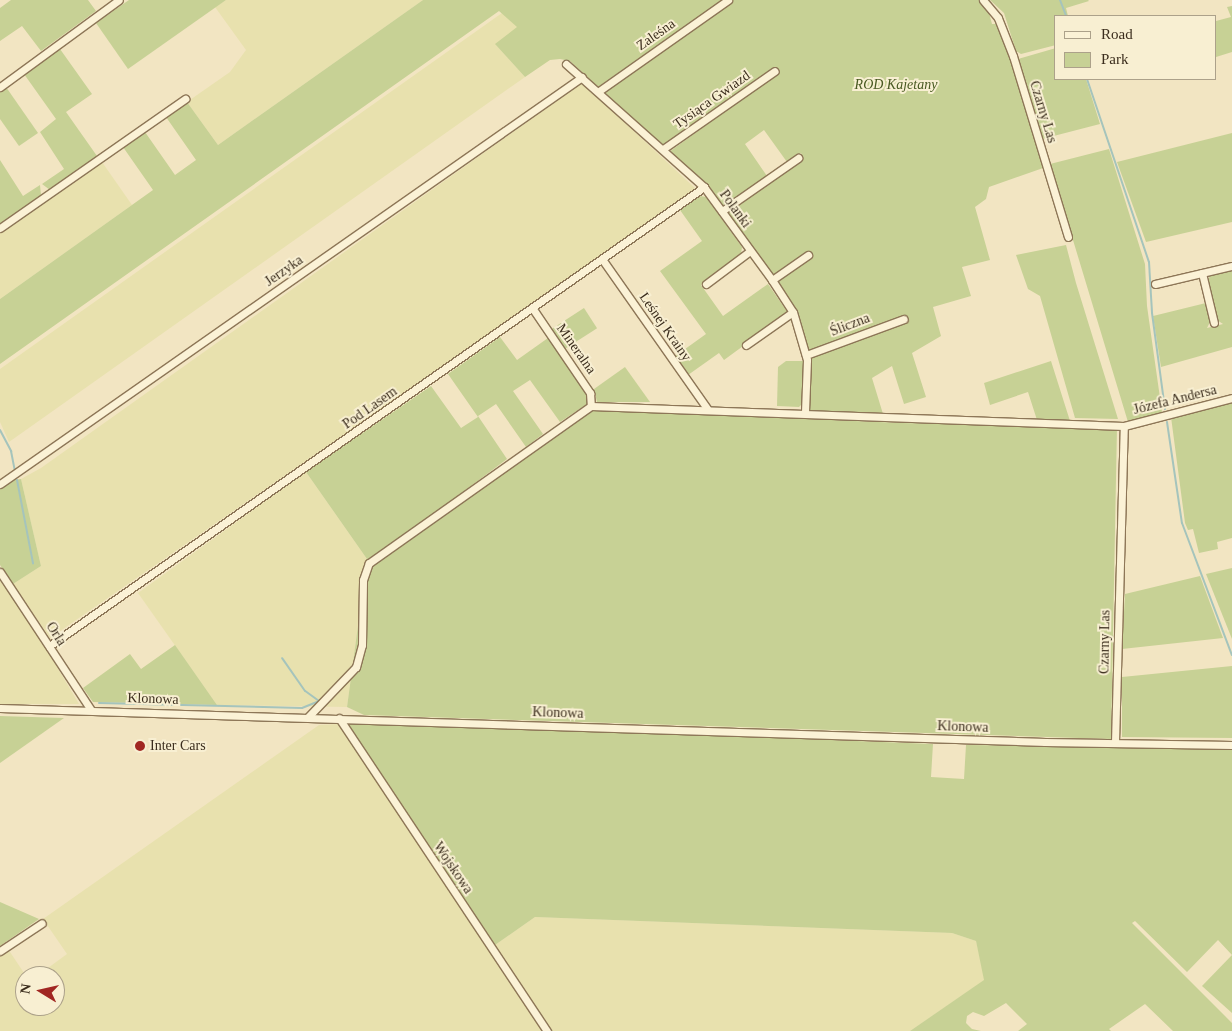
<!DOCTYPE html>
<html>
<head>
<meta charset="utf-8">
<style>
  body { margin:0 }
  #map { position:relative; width:1232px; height:1031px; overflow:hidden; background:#f2e5c2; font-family:"Times New Roman",serif }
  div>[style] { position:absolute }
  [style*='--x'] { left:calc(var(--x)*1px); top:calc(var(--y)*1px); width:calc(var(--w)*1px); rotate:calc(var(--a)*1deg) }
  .farmland>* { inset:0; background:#e8e1ae }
  .green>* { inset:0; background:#c7d195; transform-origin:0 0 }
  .stream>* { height:2px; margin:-1px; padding:0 1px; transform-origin:1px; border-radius:1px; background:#a5c4bc }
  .roads { filter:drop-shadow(1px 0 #8d7657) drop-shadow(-1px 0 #8d7657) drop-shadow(0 1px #8d7657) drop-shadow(0 -1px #8d7657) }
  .street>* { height:7px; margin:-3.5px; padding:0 3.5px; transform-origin:3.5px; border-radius:3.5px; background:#fbf2d6 }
  .dots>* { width:14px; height:14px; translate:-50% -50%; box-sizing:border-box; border:2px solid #f8efd2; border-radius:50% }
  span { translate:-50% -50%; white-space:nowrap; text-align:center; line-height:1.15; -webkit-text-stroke:4px #f8efd2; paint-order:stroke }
  .street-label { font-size:14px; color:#3b2d1d }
  .park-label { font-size:14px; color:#495a22; font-style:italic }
  .poi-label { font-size:14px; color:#3b2d1d }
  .left { translate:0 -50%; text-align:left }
  .legend { position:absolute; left:1054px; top:15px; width:162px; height:65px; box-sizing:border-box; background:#f8efd2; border:1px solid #aca18a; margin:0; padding:6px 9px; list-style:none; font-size:15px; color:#3b2d1d }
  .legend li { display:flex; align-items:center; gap:10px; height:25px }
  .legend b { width:25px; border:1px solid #aca18a }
  .north { position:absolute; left:15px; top:966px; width:50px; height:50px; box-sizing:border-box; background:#f8efd2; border:1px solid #aca18a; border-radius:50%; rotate:279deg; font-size:14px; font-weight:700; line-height:20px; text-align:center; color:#3b2d1d }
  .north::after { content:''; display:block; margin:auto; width:18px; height:22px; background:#a12722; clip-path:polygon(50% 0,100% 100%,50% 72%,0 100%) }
</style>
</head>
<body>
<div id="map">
  <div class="farmland">
    <div style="clip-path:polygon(226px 0,423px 0,218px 145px,187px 102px,230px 72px,246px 50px,215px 7px)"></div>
    <div style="clip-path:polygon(502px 13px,518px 27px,496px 45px,525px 77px,9px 442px,0 422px,0 369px)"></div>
    <div style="clip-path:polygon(582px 83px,697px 190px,50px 638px,13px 584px,41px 566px,21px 479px,41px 468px)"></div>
    <div style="clip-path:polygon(102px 162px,132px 205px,0 299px,0 233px)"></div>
    <div style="clip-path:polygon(306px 472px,367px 559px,347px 707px,217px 705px,138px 593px)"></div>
    <div style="clip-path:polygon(0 579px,44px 645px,79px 704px,0 704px)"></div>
    <div style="clip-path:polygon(338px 724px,545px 1031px,0 1031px,0 955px,8px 949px,26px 976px,25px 1006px,55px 1006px,55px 976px,37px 976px,67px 954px,43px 919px,319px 725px)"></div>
    <div style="clip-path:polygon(535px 917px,952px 933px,976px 941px,985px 980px,910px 1031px,552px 1031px,495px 945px)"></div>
  </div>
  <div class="green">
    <div style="clip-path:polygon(11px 0,88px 0,96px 11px,41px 51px,22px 26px,0 41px,0 8px)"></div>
    <div style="clip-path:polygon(129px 0,226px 0,128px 69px,96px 23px)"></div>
    <div style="clip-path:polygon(423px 0,723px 0,598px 87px,570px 61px,560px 59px,550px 60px,525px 77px,495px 44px,517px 27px,499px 11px,0 364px,0 299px,153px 190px,123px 147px,145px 132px,175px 175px,196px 160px,166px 117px,187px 102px,218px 145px)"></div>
    <div style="clip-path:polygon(733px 0,979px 0,988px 9px,992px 24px,999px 24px,1046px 167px,989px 187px,986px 199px,975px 207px,990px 260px,962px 267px,971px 296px,933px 307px,941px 336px,912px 353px,926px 397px,904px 404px,892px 366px,872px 378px,883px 414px,807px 411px,810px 362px,815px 354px,906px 321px,904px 315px,808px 351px,776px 281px,807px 252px,772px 276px,728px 212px,803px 158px,801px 153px,787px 162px,764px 130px,745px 144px,767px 176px,724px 206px,704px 182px,669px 152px,778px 73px,663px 147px,603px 92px)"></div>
    <div style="clip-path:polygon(990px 0,1088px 0,1089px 1px,1066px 8px,1068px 16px,1056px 16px,1056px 45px,1021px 54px,1016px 51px,1004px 13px)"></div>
    <div style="clip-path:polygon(1232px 6px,1232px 52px,1216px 57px,1216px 21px,1231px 17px,1227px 7px)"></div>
    <div style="clip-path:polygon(1056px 48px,1056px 79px,1086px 79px,1100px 124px,1042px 139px,1018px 59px)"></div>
    <div style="clip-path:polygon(60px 49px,92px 94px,66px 112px,97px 156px,50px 190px,42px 184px,64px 169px,40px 132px,56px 119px,24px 74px)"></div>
    <div style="clip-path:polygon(6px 87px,38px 133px,19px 146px,0 119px,0 91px)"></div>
    <div style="clip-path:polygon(1232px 133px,1232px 222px,1146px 242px,1117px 162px)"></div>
    <div style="clip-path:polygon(1109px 149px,1145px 264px,1147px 306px,1162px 412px,1128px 422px,1050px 164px)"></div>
    <div style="clip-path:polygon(0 160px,23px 196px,40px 185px,41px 195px,0 224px)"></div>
    <div style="clip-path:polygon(700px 196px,706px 197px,742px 247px,741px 254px,701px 285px,723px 316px,768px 284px,788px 313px,724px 360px,719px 353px,688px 375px,674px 357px,706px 334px,660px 271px,702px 241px,680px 210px)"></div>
    <div style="clip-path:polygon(1066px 245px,1076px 283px,1118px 419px,1075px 418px,1040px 296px,1028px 289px,1016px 255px)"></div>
    <div style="clip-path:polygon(1232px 267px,1232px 347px,1161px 367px,1153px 316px,1206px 303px,1210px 322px,1207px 328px,1223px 324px,1217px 320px,1208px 280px,1212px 272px)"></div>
    <div style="left:584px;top:308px;width:24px;height:39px;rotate:57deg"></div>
    <div style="clip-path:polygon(500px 337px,517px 360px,548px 338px,587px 395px,587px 404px,560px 422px,530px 380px,513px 391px,543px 434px,526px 447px,496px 404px,478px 416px,507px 459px,400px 539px,457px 506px,594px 410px,902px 423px,1117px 427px,1111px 739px,364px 715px,347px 707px,367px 559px,306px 472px,431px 386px,461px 428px,478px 417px,448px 374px)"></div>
    <div style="clip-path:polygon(786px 361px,804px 361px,803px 403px,799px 407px,777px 406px,778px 367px)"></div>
    <div style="clip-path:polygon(1051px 361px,1070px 421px,1037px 420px,1028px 392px,990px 405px,984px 383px)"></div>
    <div style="clip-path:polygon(625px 367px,650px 402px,597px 402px,594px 389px)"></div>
    <div style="clip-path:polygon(1232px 401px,1232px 538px,1217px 542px,1218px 549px,1199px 553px,1193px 529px,1188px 530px,1185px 523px,1171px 417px)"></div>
    <div style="clip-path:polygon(21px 479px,41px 566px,13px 584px,0 565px,0 489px,14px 480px)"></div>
    <div style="clip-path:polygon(1232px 568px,1232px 639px,1206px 574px)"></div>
    <div style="clip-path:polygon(1200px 576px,1223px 638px,1122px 649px,1125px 594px)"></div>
    <div style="clip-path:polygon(175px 645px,217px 705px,93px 702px,83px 688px,130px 654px,141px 669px)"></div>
    <div style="clip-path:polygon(1232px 666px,1232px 738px,1122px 737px,1122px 677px)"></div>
    <div style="clip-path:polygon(0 716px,64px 718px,0 763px)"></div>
    <div style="clip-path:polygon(346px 721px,933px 744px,931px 777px,964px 779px,966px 745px,1232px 748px,1232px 955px,1218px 940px,1187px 972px,1135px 921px,1132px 923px,1232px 1023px,1232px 1031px,1173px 1031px,1145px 1004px,1109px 1029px,1111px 1031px,1018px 1031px,1027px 1024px,1006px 1003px,984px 1016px,973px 1012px,967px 1016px,966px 1023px,972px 1029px,981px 1031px,910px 1031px,984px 980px,976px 941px,952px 933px,535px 917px,495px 945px)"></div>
    <div style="clip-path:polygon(0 902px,39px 919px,0 946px)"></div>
    <div style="clip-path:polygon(1232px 955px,1232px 1013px,1202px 986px)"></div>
  </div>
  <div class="stream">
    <div style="--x:1060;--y:0;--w:17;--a:69"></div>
    <div style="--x:1087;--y:79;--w:193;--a:71.3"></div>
    <div style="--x:1149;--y:262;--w:51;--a:86.6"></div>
    <div style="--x:1152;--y:313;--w:97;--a:82.3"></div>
    <div style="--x:1167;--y:422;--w:102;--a:81.6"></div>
    <div style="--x:1182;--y:523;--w:141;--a:69.3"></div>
    <div style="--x:0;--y:430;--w:24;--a:62"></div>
    <div style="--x:11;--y:451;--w:20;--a:79"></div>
    <div style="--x:17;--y:480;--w:85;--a:79.1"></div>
    <div style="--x:99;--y:703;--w:203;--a:1.4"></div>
    <div style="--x:302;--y:708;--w:18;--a:-22"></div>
    <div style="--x:319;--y:701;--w:17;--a:-144"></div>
    <div style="--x:305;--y:691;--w:40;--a:-124.9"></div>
  </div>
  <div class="roads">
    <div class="street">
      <div style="--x:983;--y:0;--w:23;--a:50"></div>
      <div style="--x:998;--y:18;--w:41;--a:68.5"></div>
      <div style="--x:1013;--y:56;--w:189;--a:73.1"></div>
      <div style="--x:566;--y:64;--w:185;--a:41.7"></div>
      <div style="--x:704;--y:187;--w:115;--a:53.8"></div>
      <div style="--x:772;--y:280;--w:38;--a:57"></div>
      <div style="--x:793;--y:312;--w:50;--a:73.7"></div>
      <div style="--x:807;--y:360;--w:53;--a:92.2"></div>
      <div style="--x:0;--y:87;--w:147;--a:-36.2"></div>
      <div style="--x:599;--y:91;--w:158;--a:-35.2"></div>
      <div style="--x:663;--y:149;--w:136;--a:-34.9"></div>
      <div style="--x:722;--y:211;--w:93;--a:-34.9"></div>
      <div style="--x:0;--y:228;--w:226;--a:-34.9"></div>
      <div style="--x:602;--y:259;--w:184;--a:54.9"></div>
      <div style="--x:1202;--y:273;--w:51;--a:76.5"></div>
      <div style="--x:772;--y:280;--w:44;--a:-34.8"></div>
      <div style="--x:706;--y:284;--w:55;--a:-36.9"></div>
      <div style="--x:1155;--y:284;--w:79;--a:-13.2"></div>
      <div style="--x:533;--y:309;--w:102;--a:55.8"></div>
      <div style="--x:590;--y:393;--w:13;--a:86"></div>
      <div style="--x:746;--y:345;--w:57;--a:-35.1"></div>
      <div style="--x:806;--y:355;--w:104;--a:-20.2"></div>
      <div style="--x:0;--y:484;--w:710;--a:-34.97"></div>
      <div style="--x:0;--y:572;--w:165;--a:56.6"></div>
      <div style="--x:49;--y:646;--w:800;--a:-35.02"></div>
      <div style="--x:0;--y:708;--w:1046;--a:1.86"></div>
      <div style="--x:1045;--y:742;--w:187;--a:0.9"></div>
      <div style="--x:308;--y:717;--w:69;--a:-46.2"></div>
      <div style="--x:356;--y:667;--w:23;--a:-75"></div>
      <div style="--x:362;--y:645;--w:65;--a:-89.1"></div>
      <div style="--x:363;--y:580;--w:18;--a:-71"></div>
      <div style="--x:369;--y:563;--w:272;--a:-35.3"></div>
      <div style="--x:591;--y:406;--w:533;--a:2.15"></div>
      <div style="--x:1124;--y:426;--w:112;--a:-14.5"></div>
      <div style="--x:339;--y:718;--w:376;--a:56.4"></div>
      <div style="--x:1115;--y:742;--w:316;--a:-88.4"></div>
      <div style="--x:0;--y:951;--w:50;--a:-33.7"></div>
    </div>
  </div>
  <div class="dots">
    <div style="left:140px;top:746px;background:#a12722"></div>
  </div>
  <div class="street-label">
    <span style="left:656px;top:35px;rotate:-35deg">Zaleśna</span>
    <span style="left:712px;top:100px;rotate:-35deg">Tysiąca Gwiazd</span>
    <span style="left:1043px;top:112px;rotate:73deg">Czarny Las</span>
    <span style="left:735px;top:209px;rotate:54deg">Polanki</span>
    <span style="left:284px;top:271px;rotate:-35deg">Jerzyka</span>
    <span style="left:850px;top:325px;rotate:-21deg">Śliczna</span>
    <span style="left:665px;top:327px;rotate:55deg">Leśnej Krainy</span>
    <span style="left:576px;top:349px;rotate:55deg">Mineralna</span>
    <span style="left:1175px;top:400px;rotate:-14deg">Józefa Andersa</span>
    <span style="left:370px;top:408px;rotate:-35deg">Pod Lasem</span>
    <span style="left:56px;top:634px;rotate:57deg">Orla</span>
    <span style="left:1105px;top:642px;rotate:-89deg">Czarny Las</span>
    <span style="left:153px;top:699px;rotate:2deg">Klonowa</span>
    <span style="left:558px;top:713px;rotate:2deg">Klonowa</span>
    <span style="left:963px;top:727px;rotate:2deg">Klonowa</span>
    <span style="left:453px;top:868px;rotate:56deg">Wojskowa</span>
  </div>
  <div class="park-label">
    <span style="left:896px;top:85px">ROD Kajetany</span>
  </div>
  <div class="poi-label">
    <span class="left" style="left:150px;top:746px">Inter Cars</span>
  </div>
  <ul class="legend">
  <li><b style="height:6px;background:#fbf2d6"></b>Road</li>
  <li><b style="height:14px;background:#c7d195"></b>Park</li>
  </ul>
  <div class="north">N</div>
</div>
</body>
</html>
